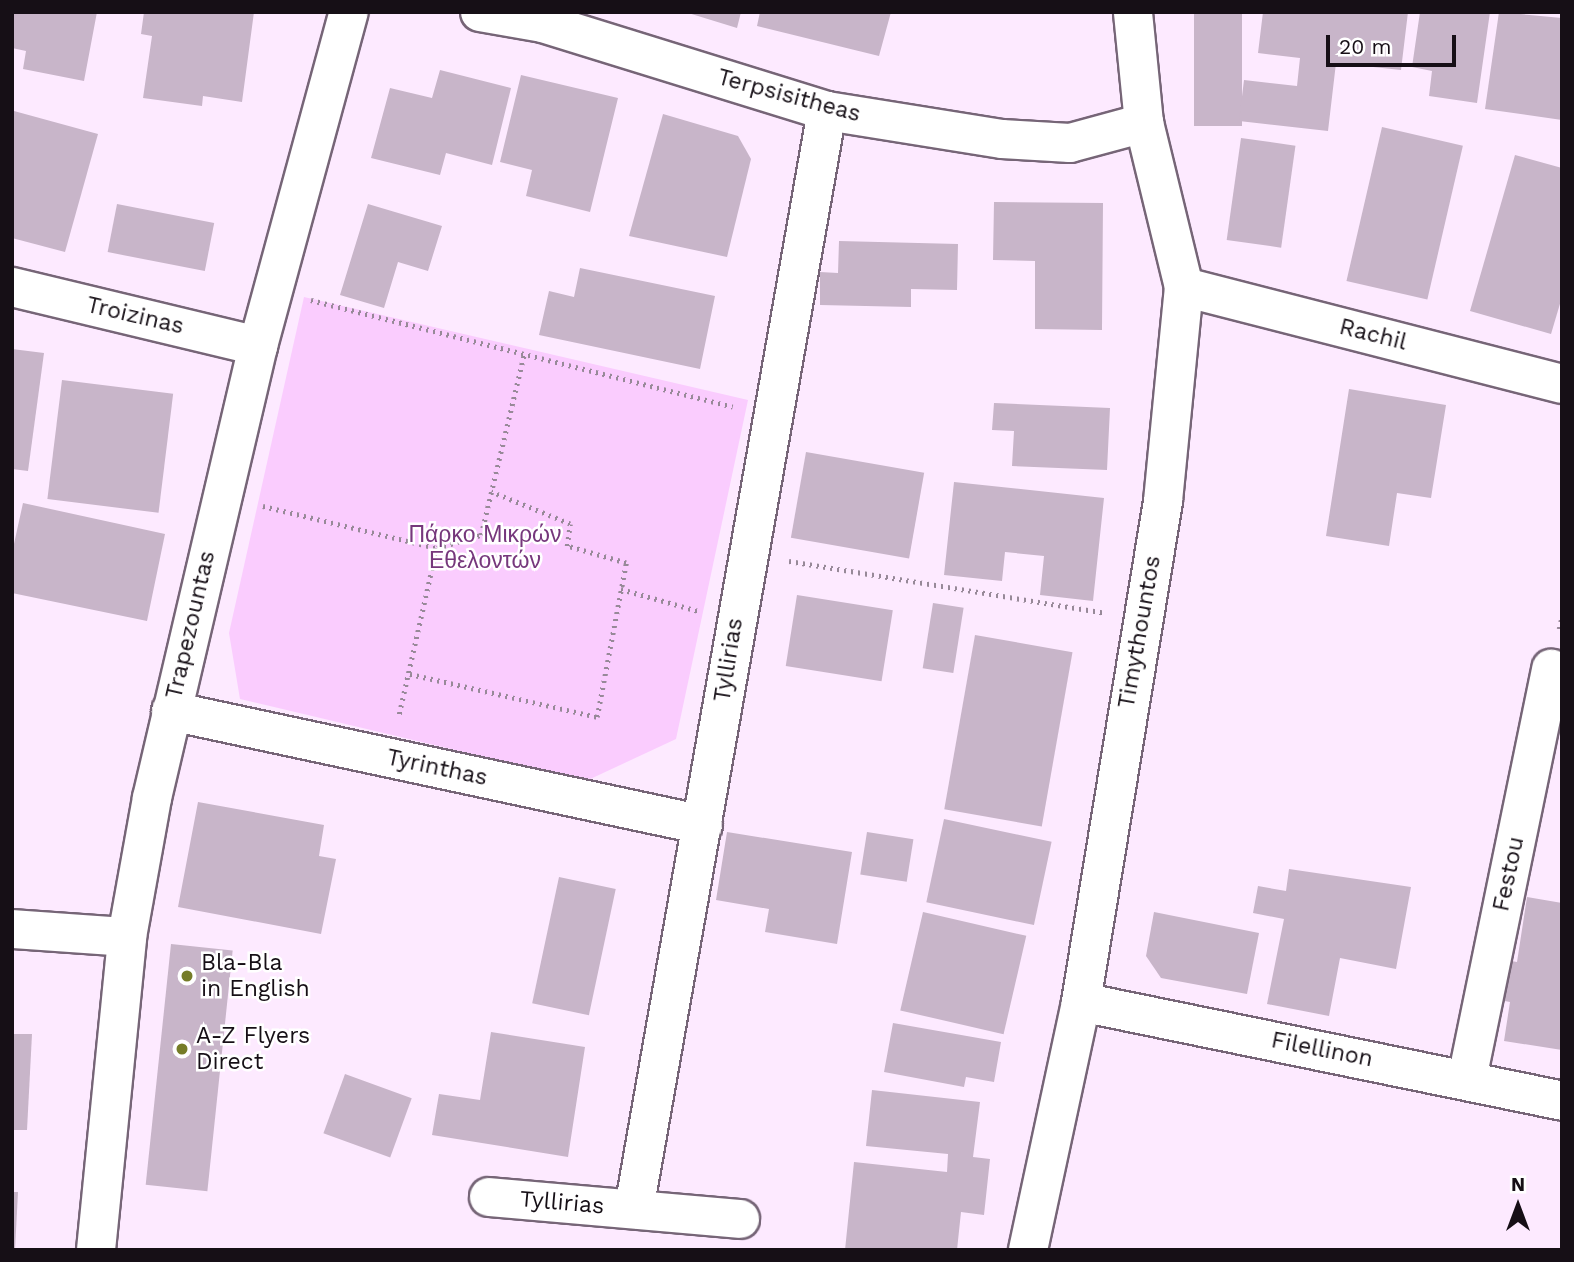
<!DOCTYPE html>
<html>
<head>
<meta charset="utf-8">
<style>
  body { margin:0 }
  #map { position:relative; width:1574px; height:1262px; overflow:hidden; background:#fdeaff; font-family:"Work Sans",sans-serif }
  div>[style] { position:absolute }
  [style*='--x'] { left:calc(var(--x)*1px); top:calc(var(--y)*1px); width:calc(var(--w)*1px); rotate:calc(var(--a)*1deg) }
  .green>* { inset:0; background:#faccfe }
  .building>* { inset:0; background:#c8b5c9; transform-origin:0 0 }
  .path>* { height:4.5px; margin-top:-2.25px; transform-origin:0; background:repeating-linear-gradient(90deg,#978998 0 2px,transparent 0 7px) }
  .roads { filter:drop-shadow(2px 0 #766577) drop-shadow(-2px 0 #766577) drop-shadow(0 2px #766577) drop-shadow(0 -2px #766577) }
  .minor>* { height:38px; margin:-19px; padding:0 19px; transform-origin:19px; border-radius:19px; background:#fff }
  .dots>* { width:19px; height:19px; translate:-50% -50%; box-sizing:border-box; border:4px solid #fff; border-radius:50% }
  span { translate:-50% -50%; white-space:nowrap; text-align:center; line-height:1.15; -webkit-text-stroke:5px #fff; paint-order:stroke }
  .street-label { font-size:23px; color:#160f16 }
  .park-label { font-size:23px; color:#76377c }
  .poi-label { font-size:23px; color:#160f16 }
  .left { translate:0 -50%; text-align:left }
  .frame { position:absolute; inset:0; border:14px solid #160f16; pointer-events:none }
  .north { position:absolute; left:1483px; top:1171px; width:70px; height:70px; -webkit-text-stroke:5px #fff; paint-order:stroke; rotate:0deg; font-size:19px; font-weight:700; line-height:28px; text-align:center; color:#160f16 }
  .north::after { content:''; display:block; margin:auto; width:24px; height:32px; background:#160f16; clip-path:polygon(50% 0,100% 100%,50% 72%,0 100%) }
  .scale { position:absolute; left:1326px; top:35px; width:130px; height:32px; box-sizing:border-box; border:4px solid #160f16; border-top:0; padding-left:9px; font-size:21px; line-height:24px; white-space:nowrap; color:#160f16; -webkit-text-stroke:5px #fff; paint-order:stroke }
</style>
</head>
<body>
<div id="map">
  <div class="green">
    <div style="clip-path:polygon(304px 297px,748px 400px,676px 739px,586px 781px,240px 699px,229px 633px)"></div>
  </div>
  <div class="building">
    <div style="clip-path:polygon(12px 12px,97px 12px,84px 81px,23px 69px,26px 51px,12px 48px)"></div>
    <div style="clip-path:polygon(144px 12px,254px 12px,242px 102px,203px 96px,202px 106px,143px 98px,152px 36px,141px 34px)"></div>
    <div style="clip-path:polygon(685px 12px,741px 12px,737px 28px)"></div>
    <div style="clip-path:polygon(760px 12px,891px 12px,879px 56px,757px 26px)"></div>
    <div style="left:1194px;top:12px;width:48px;height:114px"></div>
    <div style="clip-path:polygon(1263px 12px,1408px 12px,1401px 70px,1336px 63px,1328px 131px,1239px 121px,1244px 80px,1297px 86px,1300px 58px,1258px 53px)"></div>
    <div style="clip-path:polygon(1420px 12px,1490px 12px,1477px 103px,1429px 96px,1432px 71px,1412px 67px)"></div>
    <div style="clip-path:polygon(1499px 12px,1562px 18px,1562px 120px,1485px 109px)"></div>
    <div style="clip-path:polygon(440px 70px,511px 88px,492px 165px,446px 153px,440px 175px,371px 158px,390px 88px,432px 98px)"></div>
    <div style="clip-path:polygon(521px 75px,618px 98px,590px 212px,526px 196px,532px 170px,500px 162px)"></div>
    <div style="clip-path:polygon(14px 111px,98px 134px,65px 252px,12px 238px)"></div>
    <div style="clip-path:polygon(663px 114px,738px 136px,751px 159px,727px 257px,629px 236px)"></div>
    <div style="left:1382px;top:127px;width:83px;height:158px;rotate:13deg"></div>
    <div style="left:1241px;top:138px;width:55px;height:103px;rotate:8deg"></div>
    <div style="clip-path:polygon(1515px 155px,1562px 168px,1562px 297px,1551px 334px,1470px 311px)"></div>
    <div style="clip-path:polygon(994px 202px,1103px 203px,1102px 330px,1035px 329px,1035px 261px,993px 260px)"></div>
    <div style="left:117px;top:204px;width:99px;height:49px;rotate:11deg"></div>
    <div style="clip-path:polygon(368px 204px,442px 226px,428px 271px,398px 262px,384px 308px,340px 295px)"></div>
    <div style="clip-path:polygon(839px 241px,958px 244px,957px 290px,911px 289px,911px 307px,820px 305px,820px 272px,838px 273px)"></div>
    <div style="clip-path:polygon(580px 268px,715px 296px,700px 369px,539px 335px,549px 291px,574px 297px)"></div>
    <div style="clip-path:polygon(12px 349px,44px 353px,28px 471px,12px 469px)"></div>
    <div style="left:62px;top:380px;width:112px;height:120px;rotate:7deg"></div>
    <div style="clip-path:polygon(1349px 389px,1446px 405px,1431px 498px,1397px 493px,1389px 546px,1326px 536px)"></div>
    <div style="clip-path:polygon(994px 403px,1110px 408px,1107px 470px,1012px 466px,1014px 431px,992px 430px)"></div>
    <div style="left:806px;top:452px;width:120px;height:87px;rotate:10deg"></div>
    <div style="clip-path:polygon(954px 482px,1104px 498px,1093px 601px,1040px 595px,1044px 556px,1005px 552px,1002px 581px,944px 575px)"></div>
    <div style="clip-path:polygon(23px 503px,165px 534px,147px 621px,12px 593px,12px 553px)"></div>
    <div style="left:797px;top:595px;width:97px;height:72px;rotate:9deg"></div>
    <div style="left:933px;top:603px;width:31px;height:66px;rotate:9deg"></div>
    <div style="left:975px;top:635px;width:99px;height:177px;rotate:10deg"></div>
    <div style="clip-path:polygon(198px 802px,324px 825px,319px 856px,336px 859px,321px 934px,178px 907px)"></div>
    <div style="left:944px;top:819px;width:110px;height:85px;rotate:12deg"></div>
    <div style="clip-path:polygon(727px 832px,852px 852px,837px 944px,765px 932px,769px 909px,716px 900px)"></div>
    <div style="left:867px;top:832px;width:47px;height:43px;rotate:9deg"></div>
    <div style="clip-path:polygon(1289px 869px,1411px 887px,1396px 969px,1340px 958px,1329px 1016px,1267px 1004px,1284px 919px,1253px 913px,1258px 886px,1286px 891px)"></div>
    <div style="left:559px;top:877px;width:58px;height:129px;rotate:12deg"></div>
    <div style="clip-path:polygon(1527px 897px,1562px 903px,1562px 1050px,1504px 1041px,1510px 1002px,1494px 999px,1500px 959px,1517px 962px)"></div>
    <div style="left:923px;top:912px;width:106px;height:101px;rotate:13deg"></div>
    <div style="clip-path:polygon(1154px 912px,1259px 933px,1247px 994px,1161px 978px,1146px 956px)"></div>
    <div style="left:171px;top:944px;width:62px;height:242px;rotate:6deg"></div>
    <div style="clip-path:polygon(893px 1023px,1001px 1042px,994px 1082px,966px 1077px,964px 1087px,884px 1072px)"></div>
    <div style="clip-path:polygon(491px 1032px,585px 1047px,568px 1157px,432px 1135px,439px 1094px,480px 1100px)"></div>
    <div style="clip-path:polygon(12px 1034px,32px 1034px,27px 1130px,12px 1130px)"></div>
    <div style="left:345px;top:1074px;width:71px;height:63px;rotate:20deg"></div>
    <div style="clip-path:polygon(872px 1090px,980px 1102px,973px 1157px,990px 1159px,984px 1215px,961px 1212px,957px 1250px,845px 1250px,854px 1162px,947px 1172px,948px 1154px,866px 1146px)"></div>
    <div style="clip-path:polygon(12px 1192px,18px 1192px,15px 1250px,12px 1250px)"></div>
  </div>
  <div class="path">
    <div style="--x:311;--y:300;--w:435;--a:14.2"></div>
    <div style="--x:263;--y:506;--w:179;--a:13.6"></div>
    <div style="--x:437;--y:548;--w:173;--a:102.7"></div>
    <div style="--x:437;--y:548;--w:46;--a:-16.5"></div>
    <div style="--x:481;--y:535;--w:186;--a:-76.6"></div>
    <div style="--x:789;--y:561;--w:320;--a:9.3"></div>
    <div style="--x:621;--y:589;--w:80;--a:15.9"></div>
    <div style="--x:1559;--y:629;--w:13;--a:-77"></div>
    <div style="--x:410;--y:674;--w:192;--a:12.9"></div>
    <div style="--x:597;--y:717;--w:157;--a:-79.3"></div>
    <div style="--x:626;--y:563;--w:61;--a:-163.9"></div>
    <div style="--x:567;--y:546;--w:22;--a:-82"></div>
    <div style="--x:570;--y:524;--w:85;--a:-157.9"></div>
  </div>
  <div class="roads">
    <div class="minor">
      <div style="--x:480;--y:12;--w:64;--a:9.9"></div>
      <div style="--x:543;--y:23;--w:297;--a:17.2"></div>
      <div style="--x:827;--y:111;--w:177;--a:9.1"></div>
      <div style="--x:1002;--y:139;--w:68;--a:3.4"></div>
      <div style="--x:1070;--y:143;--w:77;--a:-15.1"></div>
      <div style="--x:12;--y:287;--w:253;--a:13.5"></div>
      <div style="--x:1184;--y:287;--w:390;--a:14.4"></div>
      <div style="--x:171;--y:711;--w:544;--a:12.09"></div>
      <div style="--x:12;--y:929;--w:115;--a:4"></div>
      <div style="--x:1081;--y:1002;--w:491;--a:11.6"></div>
      <div style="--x:1467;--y:1079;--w:419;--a:-78.4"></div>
      <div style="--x:489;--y:1197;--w:252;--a:5"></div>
      <div style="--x:634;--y:1209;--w:1115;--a:-80.03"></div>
      <div style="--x:96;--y:1250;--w:315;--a:-84.3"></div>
      <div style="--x:127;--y:937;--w:141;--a:-79.8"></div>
      <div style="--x:152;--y:798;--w:464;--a:-76.8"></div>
      <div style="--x:258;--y:346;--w:346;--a:-74.8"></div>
      <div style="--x:1028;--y:1250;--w:254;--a:-77.9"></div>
      <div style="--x:1081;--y:1002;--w:508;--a:-80.7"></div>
      <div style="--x:1163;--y:501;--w:215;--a:-84.4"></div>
      <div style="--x:1184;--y:287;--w:169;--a:-103.7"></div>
      <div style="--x:1144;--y:123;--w:112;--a:-95.7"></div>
    </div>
  </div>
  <div class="dots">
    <div style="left:187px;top:976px;background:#757c27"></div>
    <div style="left:182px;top:1049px;background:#757c27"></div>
  </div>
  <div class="street-label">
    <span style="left:789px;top:96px;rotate:15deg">Terpsisitheas</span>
    <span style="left:135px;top:316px;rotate:13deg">Troizinas</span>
    <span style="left:1373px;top:335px;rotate:14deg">Rachil</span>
    <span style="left:191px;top:625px;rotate:-77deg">Trapezountas</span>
    <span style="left:1140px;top:632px;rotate:-80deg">Timythountos</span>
    <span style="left:729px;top:660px;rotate:-81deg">Tyllirias</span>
    <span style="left:437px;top:768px;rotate:12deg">Tyrinthas</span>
    <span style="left:1509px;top:874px;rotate:-78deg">Festou</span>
    <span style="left:1322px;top:1050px;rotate:11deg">Filellinon</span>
    <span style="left:562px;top:1203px;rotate:5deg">Tyllirias</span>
  </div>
  <div class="park-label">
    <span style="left:485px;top:548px">Πάρκο Μικρών<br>Εθελοντών</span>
  </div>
  <div class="poi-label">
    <span class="left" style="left:201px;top:976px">Bla-Bla<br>in English</span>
    <span class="left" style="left:196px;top:1049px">A-Z Flyers<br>Direct</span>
  </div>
  <div class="frame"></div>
  <div class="north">N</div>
  <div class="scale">20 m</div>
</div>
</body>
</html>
